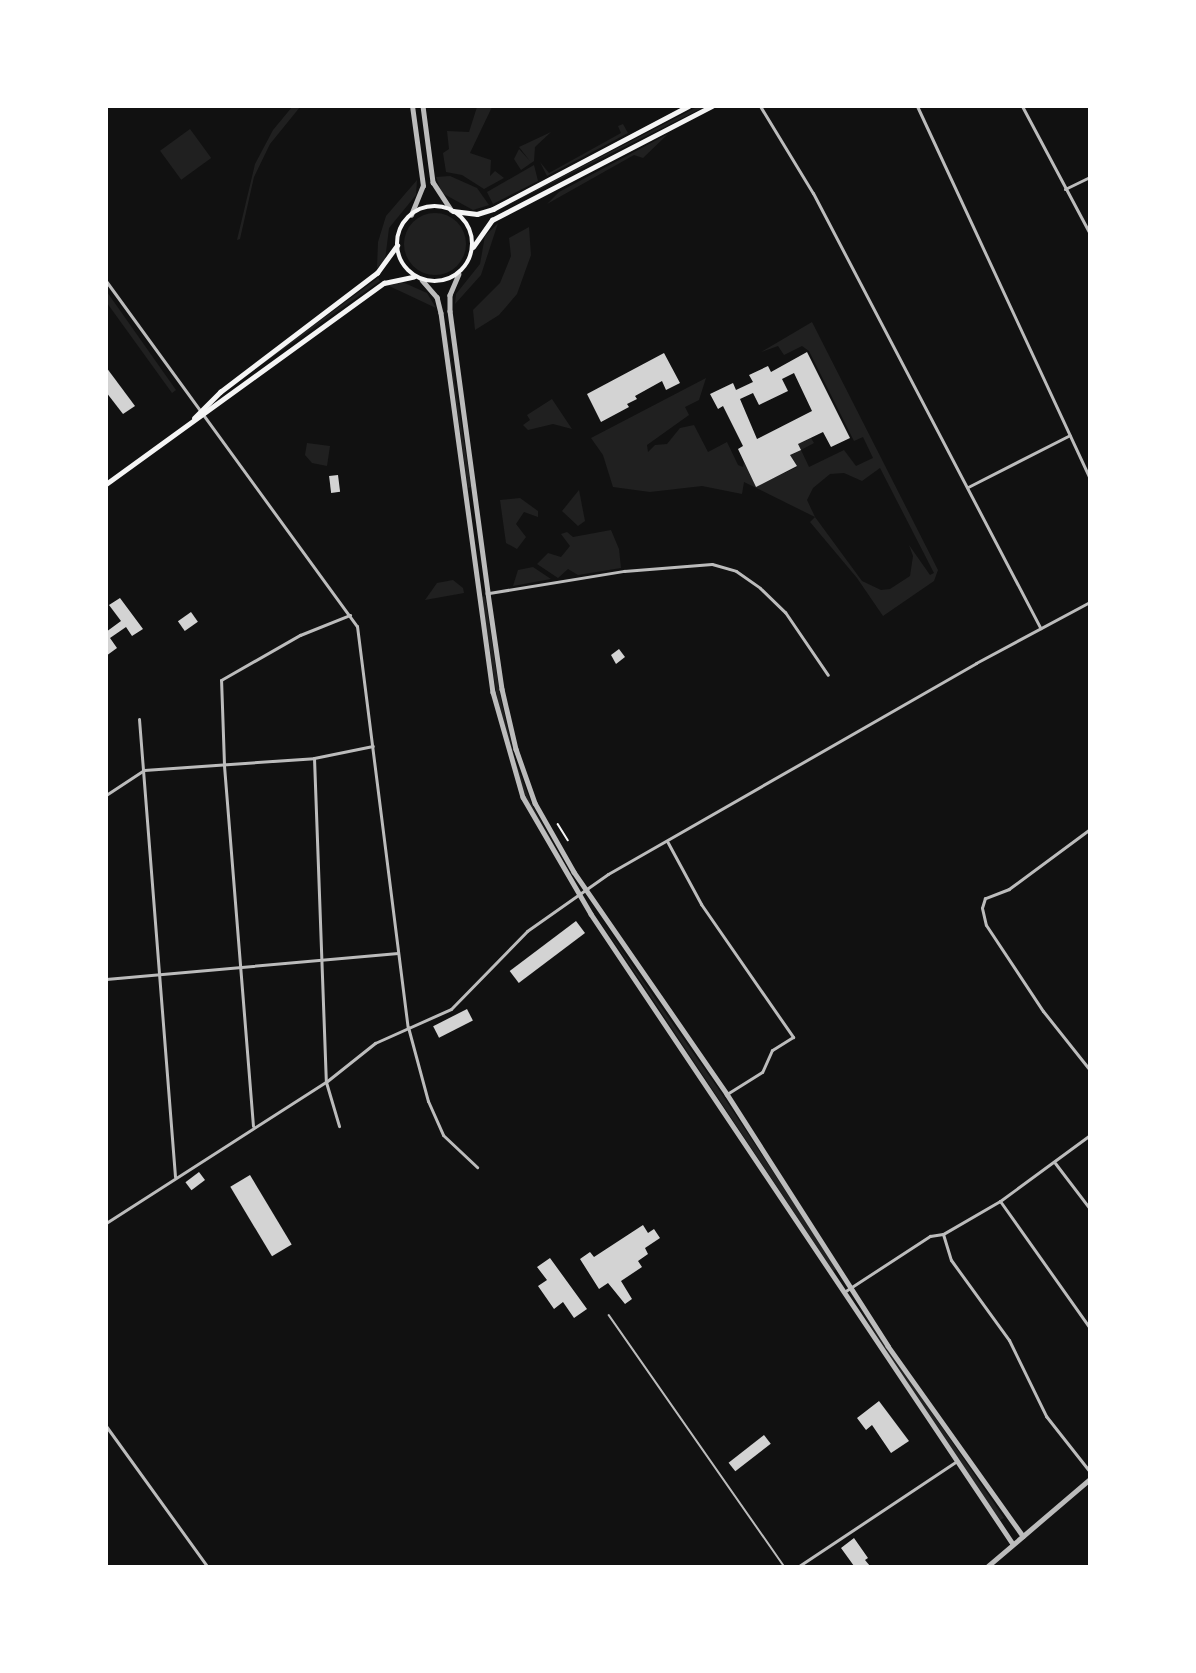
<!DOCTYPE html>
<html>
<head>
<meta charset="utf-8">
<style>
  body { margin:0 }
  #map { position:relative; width:1196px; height:1673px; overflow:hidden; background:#111; font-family:"Source Sans 3",sans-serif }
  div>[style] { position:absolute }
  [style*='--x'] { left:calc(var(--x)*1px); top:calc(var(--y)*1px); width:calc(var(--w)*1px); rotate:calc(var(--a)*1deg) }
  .green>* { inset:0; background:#202020; transform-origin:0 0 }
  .round { border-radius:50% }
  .building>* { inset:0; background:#d3d3d3; transform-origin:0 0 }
  .path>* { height:1.5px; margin:-0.75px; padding:0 0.75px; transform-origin:0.75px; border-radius:0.75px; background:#f5f5f5 }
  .service>* { height:1.5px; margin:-0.75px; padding:0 0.75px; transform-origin:0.75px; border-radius:0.75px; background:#bcbcbc }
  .minor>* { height:3px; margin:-1.5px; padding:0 1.5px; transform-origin:1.5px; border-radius:1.5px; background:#bcbcbc }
  .tertiary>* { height:4.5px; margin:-2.25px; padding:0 2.25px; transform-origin:2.25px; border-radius:2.25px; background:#bcbcbc }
  .secondary>* { height:4.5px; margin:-2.25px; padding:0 2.25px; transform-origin:2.25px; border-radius:2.25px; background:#f5f5f5 }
  .secondary>.ring { margin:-2.25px; padding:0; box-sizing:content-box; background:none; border:4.5px solid #f5f5f5; border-radius:50% }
  span { translate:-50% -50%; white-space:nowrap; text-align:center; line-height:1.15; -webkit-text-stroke:4.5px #fff; paint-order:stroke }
  .frame { position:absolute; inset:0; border:108px solid #fff; pointer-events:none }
</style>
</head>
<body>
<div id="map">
  <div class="green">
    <div style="clip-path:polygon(699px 106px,704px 107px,496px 211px)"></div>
    <div style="clip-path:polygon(292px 107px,300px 107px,270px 144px,254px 177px,240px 239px,237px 240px,255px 164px,273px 130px)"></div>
    <div style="clip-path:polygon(477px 107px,492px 107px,470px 153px,491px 160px,490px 176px,495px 171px,504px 178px,484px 189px,462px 175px,446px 172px,443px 153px,449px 149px,447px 131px,469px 132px)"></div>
    <div style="clip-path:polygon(623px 124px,628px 133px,547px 176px,540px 162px,549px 173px,621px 133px,618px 126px)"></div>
    <div style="left:190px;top:129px;width:36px;height:37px;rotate:54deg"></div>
    <div style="clip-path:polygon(551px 132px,535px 147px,534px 161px,521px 170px,514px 159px,519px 149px,530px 161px,519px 147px)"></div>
    <div style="clip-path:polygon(668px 134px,643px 158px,634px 155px,547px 204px,559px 192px)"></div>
    <div style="clip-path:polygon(534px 165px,538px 181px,493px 204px,487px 192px)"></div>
    <div style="clip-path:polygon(450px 176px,477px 188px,489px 205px,473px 210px,442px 193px,436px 177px)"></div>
    <div style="clip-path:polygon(417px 180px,416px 195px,389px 228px,385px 260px,377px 268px,378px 242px,386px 216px)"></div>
    <div class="round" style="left:404px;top:213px;width:62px;height:62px"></div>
    <div style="clip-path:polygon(498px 223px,481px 275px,455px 304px,456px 294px,480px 264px,485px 236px)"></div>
    <div style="clip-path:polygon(529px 227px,531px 255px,517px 294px,499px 315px,475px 330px,473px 310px,500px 283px,511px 256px,509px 238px)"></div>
    <div style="clip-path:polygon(378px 278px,380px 281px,223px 392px)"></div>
    <div style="clip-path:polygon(400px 281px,427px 293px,436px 308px,387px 285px)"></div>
    <div style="clip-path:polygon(107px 292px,176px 390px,172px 393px,107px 303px)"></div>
    <div style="clip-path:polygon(444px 314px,471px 487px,468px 488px)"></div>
    <div style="clip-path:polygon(evenodd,812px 322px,938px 570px,934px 581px,883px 616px,857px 578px,810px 522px,815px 517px,744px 482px,742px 494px,702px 486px,650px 492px,613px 487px,603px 455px,591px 438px,706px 378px,699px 400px,685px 407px,689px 415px,647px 445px,648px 452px,655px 445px,667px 444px,680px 428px,694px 425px,708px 452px,727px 442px,738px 465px,743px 467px,744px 462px,756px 486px,797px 467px,790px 455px,798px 444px,811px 438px,814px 443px,801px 450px,809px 467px,844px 450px,856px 466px,873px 458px,863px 437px,854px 441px,809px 351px,802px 346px,784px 355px,778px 346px,761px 352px,812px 322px,880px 468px,934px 573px,930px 575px,909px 545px,913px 556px,910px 576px,890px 589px,881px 590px,862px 581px,815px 517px,807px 500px,813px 488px,830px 474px,844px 473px,862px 481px,880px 468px)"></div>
    <div style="clip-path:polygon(552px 399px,572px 429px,553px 424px,528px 430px,523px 425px,530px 420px,527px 415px)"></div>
    <div style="clip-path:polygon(307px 443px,330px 446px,327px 466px,312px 463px,305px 455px)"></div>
    <div style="clip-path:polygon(579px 490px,585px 521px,578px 526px,562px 511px)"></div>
    <div style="clip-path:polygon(520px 498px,538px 511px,538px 517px,524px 512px,516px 524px,526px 537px,517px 549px,506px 543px,500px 500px)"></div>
    <div style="clip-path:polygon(611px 530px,619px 549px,621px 568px,578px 575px,568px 569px,558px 578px,537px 564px,548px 553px,561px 557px,570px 546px,561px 534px,567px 532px,573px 537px)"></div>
    <div style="clip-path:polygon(533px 567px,551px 579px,513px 586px,518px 570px)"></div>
    <div style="clip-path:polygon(453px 580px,463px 588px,464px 593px,425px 600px,437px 583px)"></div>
    <div style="clip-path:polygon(485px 596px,500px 696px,515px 760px,531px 803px,569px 872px,567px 874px,523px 793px,497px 697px,482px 597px)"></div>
    <div style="clip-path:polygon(596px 914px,717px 1087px,837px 1269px,833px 1271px)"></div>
    <div style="clip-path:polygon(858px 1305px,1004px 1518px,1000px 1520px,913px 1396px)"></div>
  </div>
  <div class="building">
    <div style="clip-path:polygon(evenodd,807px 352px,850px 438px,831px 447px,823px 432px,798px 444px,801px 450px,790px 455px,797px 466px,756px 487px,738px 449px,743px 446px,723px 406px,718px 409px,710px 394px,733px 383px,736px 390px,753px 382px,749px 375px,768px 366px,771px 372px,807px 352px,794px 373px,812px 411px,757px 439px,740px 399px,753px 393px,759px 405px,788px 391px,782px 379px,794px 373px)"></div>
    <div style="clip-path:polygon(664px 353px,680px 383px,666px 390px,662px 381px,635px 396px,637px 399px,627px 404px,629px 407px,601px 422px,587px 394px)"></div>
    <div style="clip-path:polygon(106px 367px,135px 406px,123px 414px,106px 392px)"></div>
    <div style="left:338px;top:475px;width:17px;height:9px;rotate:83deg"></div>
    <div style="clip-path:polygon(120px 598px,143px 629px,132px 636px,126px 627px,110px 638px,117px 648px,106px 656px,106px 632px,121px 621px,109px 605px)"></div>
    <div style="left:191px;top:612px;width:12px;height:16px;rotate:55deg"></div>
    <div style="clip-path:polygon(619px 649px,625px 657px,616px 664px,611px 655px)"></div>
    <div style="left:576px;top:921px;width:15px;height:83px;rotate:53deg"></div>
    <div style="left:467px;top:1009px;width:13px;height:38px;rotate:63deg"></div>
    <div style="left:199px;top:1172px;width:10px;height:17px;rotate:53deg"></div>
    <div style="left:250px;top:1175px;width:81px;height:23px;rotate:59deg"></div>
    <div style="clip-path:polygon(643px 1225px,648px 1233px,654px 1229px,660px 1238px,645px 1248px,648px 1254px,638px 1261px,642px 1267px,621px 1281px,632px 1299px,625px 1304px,608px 1283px,599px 1289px,580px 1259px,590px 1252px,594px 1257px)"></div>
    <div style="clip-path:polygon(550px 1258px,587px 1309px,574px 1318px,563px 1302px,554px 1309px,538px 1286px,547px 1280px,537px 1267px)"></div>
    <div style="clip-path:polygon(879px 1401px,909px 1441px,891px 1453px,872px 1425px,866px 1430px,857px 1418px)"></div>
    <div style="left:764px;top:1435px;width:11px;height:45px;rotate:52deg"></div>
    <div style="clip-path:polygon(854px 1538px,868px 1558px,865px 1560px,870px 1566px,854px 1566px,841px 1548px)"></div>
  </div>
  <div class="path">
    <div style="--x:558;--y:824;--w:19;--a:58"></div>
  </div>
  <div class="service">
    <div style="--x:609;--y:1315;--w:306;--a:55.1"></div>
  </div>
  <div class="minor">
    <div style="--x:760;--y:106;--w:102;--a:58.7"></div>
    <div style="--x:813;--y:193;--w:491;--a:62.4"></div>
    <div style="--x:917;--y:106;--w:411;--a:65.1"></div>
    <div style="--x:1022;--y:106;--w:145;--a:62"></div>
    <div style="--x:1065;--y:189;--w:28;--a:-26"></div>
    <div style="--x:106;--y:281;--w:427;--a:54"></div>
    <div style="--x:357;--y:626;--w:404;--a:82.8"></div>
    <div style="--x:408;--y:1027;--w:77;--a:74.9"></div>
    <div style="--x:428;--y:1101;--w:37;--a:66"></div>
    <div style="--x:443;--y:1135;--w:47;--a:43.3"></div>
    <div style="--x:968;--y:487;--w:114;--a:-27"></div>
    <div style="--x:489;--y:593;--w:137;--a:-9.3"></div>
    <div style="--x:624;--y:571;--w:88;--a:-4.5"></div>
    <div style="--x:712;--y:564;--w:25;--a:16"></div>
    <div style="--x:736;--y:571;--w:29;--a:35"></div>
    <div style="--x:760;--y:588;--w:35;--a:44"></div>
    <div style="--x:785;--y:612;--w:76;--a:55.7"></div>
    <div style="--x:139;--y:719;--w:459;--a:85.5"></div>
    <div style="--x:314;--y:758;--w:324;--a:87.9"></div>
    <div style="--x:326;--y:1082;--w:46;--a:73.5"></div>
    <div style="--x:106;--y:795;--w:45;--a:-33.3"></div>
    <div style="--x:144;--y:770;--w:170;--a:-4"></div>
    <div style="--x:314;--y:758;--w:60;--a:-11.5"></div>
    <div style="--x:1090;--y:829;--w:101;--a:143.5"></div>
    <div style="--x:1009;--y:889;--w:26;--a:159"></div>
    <div style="--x:985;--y:898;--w:10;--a:107"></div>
    <div style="--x:982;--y:908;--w:17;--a:77"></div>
    <div style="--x:986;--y:925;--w:103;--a:56.5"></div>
    <div style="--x:1043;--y:1011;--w:75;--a:51.5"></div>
    <div style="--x:667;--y:841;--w:72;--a:61.6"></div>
    <div style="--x:701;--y:904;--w:162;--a:55.3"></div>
    <div style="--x:793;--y:1037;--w:25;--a:148"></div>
    <div style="--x:772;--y:1050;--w:24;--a:114"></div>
    <div style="--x:762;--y:1072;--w:41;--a:147.8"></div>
    <div style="--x:106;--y:979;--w:293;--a:-5.1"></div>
    <div style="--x:253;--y:1126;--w:363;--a:-94.6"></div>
    <div style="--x:224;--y:764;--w:84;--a:-92"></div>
    <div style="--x:221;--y:680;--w:91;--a:-29.7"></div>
    <div style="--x:300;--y:635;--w:54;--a:-21.8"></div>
    <div style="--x:1090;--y:1135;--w:112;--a:143.7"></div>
    <div style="--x:1000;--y:1201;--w:66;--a:149.9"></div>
    <div style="--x:943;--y:1234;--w:27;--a:73"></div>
    <div style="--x:951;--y:1260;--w:99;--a:54.1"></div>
    <div style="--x:1009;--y:1340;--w:85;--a:64"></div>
    <div style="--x:1046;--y:1416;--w:71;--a:51.8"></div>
    <div style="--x:1055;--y:1163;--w:58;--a:52.7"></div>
    <div style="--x:1000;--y:1201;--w:156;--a:54.7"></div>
    <div style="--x:106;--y:1223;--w:261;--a:-32.7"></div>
    <div style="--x:326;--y:1082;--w:63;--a:-38.5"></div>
    <div style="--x:375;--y:1043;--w:83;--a:-24.1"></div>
    <div style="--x:451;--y:1009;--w:109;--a:-45.7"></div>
    <div style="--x:527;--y:931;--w:99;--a:-35.1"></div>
    <div style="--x:608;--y:874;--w:424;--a:-29.8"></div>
    <div style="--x:976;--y:663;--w:129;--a:-28.2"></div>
    <div style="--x:844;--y:1292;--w:103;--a:-33.1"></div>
    <div style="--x:930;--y:1236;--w:13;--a:-9"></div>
    <div style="--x:106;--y:1426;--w:173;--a:54.2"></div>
    <div style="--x:799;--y:1566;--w:190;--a:-33.6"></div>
  </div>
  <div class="tertiary">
    <div style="--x:423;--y:106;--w:77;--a:82.5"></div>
    <div style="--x:433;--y:182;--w:33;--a:57"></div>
    <div style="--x:411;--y:215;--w:31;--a:-68"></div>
    <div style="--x:423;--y:186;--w:81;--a:-97.8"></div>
    <div style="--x:459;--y:274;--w:23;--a:113"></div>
    <div style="--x:450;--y:295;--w:16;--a:90"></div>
    <div style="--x:450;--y:311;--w:285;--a:82.3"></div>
    <div style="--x:488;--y:593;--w:97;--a:81.7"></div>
    <div style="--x:502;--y:689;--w:62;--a:76.9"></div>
    <div style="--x:516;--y:749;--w:57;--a:70.6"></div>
    <div style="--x:535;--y:803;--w:79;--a:60.5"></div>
    <div style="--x:574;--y:872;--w:270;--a:55.4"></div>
    <div style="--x:727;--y:1094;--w:299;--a:57.4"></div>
    <div style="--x:888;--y:1346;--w:233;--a:54.6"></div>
    <div style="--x:422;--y:280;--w:23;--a:49"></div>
    <div style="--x:437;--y:297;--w:16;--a:76"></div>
    <div style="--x:441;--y:313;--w:383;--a:82.2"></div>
    <div style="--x:493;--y:692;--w:109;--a:74.1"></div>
    <div style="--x:523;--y:797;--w:135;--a:59.8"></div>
    <div style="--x:591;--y:914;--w:758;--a:56.18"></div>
    <div style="--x:988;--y:1566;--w:134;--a:-40.5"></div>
  </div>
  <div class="secondary">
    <div class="ring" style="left:397px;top:206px;width:71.5px;height:71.5px"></div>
    <div style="--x:453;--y:211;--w:24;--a:7"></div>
    <div style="--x:477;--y:214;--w:17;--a:-17"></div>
    <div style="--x:493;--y:209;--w:221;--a:-27.8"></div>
    <div style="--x:473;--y:247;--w:33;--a:-55"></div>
    <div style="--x:492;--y:220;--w:248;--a:-27.4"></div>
    <div style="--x:194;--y:418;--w:37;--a:-45"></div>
    <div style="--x:220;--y:392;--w:197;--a:-37.2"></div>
    <div style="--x:377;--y:273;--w:34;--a:-54"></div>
    <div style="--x:106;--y:484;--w:343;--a:-35.9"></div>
    <div style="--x:384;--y:283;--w:30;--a:-12"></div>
  </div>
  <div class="frame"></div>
</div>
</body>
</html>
